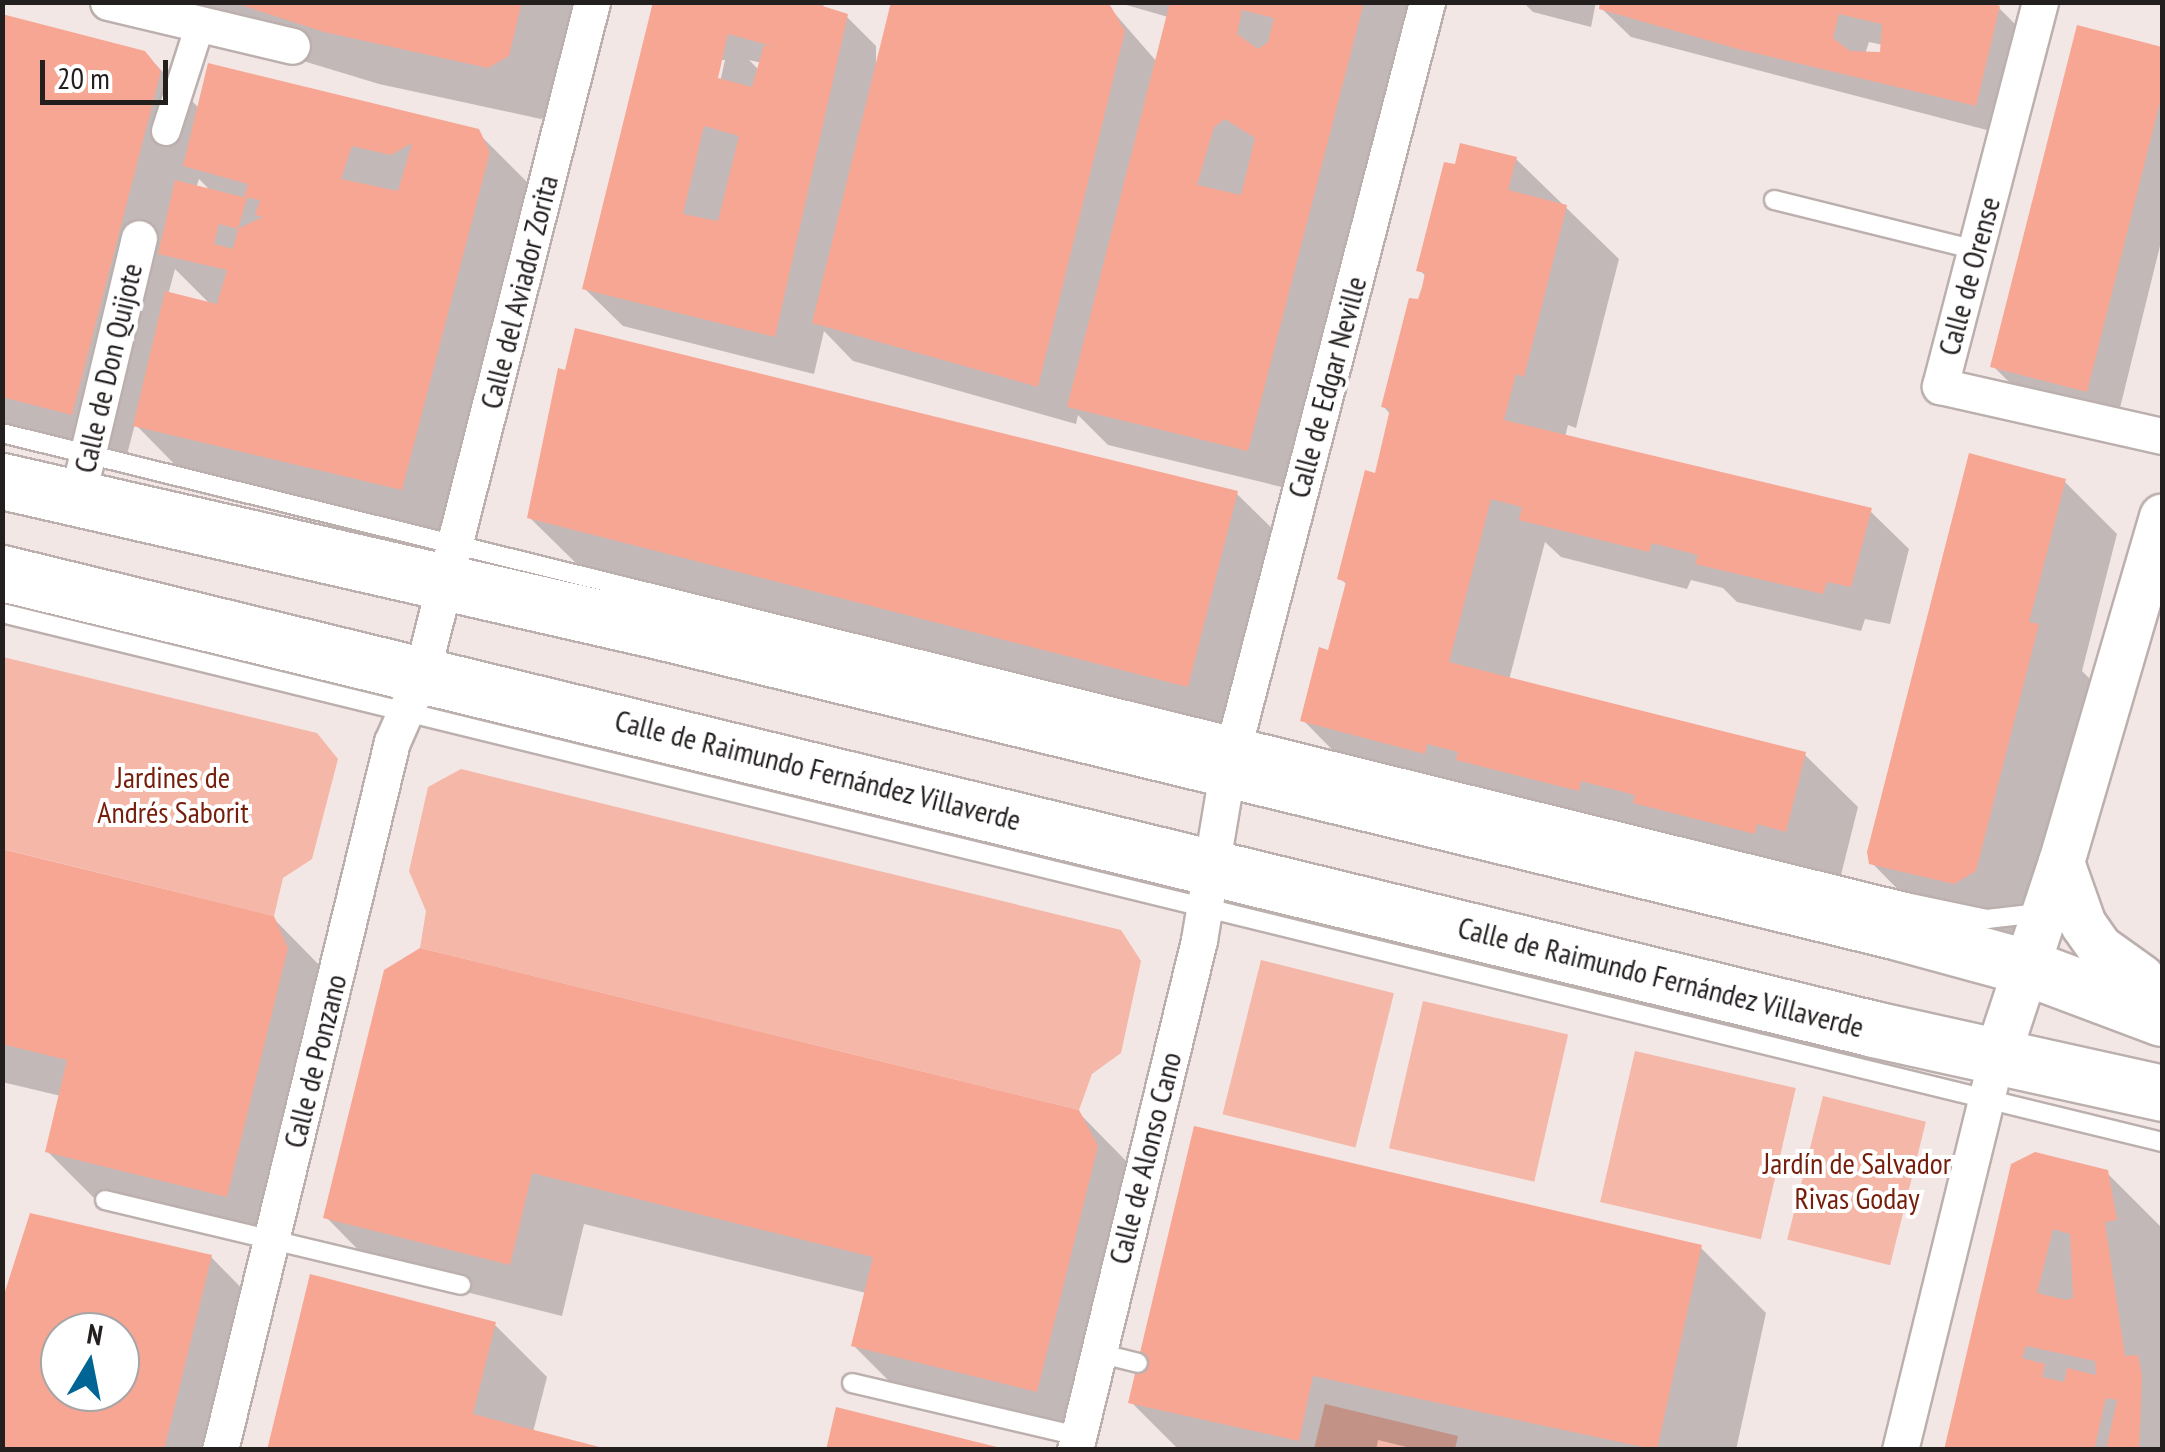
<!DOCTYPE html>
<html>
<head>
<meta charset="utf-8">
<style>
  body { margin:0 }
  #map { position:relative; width:2165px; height:1452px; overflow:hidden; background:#f3e7e5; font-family:"PT Sans Narrow",sans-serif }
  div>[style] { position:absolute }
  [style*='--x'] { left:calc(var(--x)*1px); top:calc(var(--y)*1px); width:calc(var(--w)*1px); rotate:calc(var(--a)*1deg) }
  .green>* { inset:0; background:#f4b7a8; transform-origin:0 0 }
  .shadow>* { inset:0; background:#0003 }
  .building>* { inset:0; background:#f7a693 }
  .roads { filter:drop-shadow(2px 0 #bbb0ad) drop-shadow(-2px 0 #bbb0ad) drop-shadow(0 2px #bbb0ad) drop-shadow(0 -2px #bbb0ad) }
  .service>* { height:18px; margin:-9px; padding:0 9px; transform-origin:9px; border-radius:9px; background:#fff }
  .pedestrian>* { height:28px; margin:-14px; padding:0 14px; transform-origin:14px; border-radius:14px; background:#fff }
  .minor>* { height:35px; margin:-17.5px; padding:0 17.5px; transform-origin:17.5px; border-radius:17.5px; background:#fff }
  .tertiary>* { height:45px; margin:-22.5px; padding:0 22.5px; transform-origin:22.5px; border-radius:22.5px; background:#fff }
  .primary>* { height:55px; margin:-27.5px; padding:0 27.5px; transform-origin:27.5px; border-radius:27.5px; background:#fff }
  span { translate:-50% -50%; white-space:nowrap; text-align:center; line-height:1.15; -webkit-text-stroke:8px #fff; paint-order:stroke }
  .street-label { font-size:30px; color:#231f1e }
  .park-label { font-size:30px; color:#751e0b }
  .frame { position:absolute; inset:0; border:5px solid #231f1e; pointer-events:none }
  .north { position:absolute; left:40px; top:1312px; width:100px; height:100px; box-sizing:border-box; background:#fff; border:2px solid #a7a5a5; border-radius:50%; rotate:10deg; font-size:28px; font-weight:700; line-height:40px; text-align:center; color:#231f1e }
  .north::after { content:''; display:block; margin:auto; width:35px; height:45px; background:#006594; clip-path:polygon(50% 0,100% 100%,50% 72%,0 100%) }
  .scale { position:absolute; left:40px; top:60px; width:128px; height:45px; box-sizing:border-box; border:5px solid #231f1e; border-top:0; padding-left:12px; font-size:30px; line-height:35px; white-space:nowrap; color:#231f1e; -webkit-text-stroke:8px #fff; paint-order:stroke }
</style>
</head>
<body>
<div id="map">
  <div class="green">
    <div style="clip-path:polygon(3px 657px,317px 733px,338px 759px,312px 859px,283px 878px,274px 916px,3px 849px)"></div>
    <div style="clip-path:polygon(461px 769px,1121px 930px,1141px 961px,1121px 1053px,1092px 1074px,1079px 1110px,420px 948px,426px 911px,409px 871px,428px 787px)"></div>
    <div style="left:1261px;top:960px;width:137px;height:159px;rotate:14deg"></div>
    <div style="left:1423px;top:1001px;width:149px;height:151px;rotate:13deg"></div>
    <div style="left:1635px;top:1051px;width:165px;height:155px;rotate:13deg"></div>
    <div style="left:1823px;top:1096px;width:106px;height:148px;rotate:14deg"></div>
    <div style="clip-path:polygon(1325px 1404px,1458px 1436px,1455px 1449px,1314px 1449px)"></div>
  </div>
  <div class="shadow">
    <div style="clip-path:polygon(81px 2px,587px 2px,561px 108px,541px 119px,379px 84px,277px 53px,238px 14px,235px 25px,215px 36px)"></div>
    <div style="clip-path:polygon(evenodd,656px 2px,824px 2px,823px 9px,846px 16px,876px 46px,876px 71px,1109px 7px,1157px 62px,1168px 17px,1116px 2px,1429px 2px,1286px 488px,1108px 445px,1078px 415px,1076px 424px,853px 361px,824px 331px,814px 374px,623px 326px,584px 288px,656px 2px,720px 60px,725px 60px,718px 91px,713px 90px,720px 60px,656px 2px,749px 60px,762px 63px,760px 71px,749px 60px)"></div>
    <div style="clip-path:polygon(1523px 2px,1596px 2px,1591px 27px,1533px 12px)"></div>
    <div style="clip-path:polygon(evenodd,1601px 8px,1999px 8px,2029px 38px,2006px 135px,1631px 37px,1601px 8px,1869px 42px,1883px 45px,1882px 55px,1865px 54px,1869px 42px)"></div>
    <div style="clip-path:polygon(evenodd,2px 16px,144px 53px,200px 109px,477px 132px,530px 185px,454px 541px,188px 478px,135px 424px,124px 466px,2px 434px,2px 16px,199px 179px,212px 192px,196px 188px,199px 179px,2px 16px,175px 269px,212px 306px,168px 295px,175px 269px)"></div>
    <div style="clip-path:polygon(2079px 28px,2162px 50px,2162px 238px,2117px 420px,2023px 396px,1993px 366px)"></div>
    <div style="clip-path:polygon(1516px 159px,1619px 259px,1576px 428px,1568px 425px,1565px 437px,1870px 511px,1909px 549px,1890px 624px,1865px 619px,1861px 631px,1737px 602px,1723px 588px,1691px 580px,1687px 589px,1561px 557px,1545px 542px,1509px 680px,1805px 755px,1858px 807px,1839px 883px,1355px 773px,1303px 720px,1330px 653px,1348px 586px,1340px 578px,1377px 476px,1391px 415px,1384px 407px,1427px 277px,1419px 270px,1457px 167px)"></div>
    <div style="clip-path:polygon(560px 372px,1236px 493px,1289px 545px,1241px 738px,583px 570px,530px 518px)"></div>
    <div style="clip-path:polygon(2064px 481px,2117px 534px,2082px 671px,2090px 679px,2027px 923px,2008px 935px,1924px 916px,1872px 863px)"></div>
    <div style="clip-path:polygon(2px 852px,273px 918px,326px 972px,279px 1248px,100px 1204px,47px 1151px,61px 1096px,2px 1082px)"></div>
    <div style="clip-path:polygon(386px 971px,1078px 1112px,1131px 1166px,1089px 1443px,906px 1398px,853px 1345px,866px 1293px,584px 1224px,562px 1316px,378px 1270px,326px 1217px)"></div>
    <div style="clip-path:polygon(2013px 1166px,2107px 1173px,2160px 1226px,2162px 1450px,1947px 1450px)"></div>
    <div style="clip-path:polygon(1700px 1247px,1766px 1313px,1736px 1450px,1419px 1450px,1378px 1440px,1376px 1450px,1179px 1450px,1131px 1402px)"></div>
    <div style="clip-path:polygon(evenodd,211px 1257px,263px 1310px,229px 1450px,2px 1450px,2px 1304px,211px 1257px,60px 1332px,120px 1332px,120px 1392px,60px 1392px,60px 1332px)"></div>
    <div style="clip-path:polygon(494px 1324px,547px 1377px,533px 1432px,270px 1450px)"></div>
  </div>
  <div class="building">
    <div style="clip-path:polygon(232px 2px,343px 4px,522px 2px,509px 56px,488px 68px,324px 32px)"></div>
    <div style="clip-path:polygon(evenodd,653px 2px,810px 2px,848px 14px,775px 337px,582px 289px,653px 2px,728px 34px,776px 47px,764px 45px,752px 87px,718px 78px,728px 34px,653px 2px,704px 126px,739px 136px,718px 221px,683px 214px,704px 126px)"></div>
    <div style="clip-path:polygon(891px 2px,1100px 2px,1110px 5px,1125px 31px,1038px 387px,812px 323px)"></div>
    <div style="clip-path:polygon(evenodd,1170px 2px,1364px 2px,1248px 451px,1067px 407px,1170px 2px,1242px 10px,1274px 18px,1268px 42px,1258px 49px,1237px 34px,1242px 10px,1170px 2px,1225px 119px,1255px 138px,1241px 195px,1197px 185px,1214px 127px,1225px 119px)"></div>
    <div style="clip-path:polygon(evenodd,1600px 2px,1986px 2px,2000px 6px,1976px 106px,1738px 49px,1599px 9px,1600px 2px,1839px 14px,1882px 24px,1880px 52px,1850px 51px,1833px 38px,1839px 14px)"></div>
    <div style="clip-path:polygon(2px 14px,145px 51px,161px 71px,72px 415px,2px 397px)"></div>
    <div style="clip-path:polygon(2077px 25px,2162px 47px,2162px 94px,2087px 392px,1990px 367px)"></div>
    <div style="clip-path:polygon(evenodd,208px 63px,479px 129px,490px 152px,402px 490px,133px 426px,165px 291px,217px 304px,227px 270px,158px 254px,175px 180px,247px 198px,238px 229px,219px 224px,214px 244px,233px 249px,238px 229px,263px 217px,255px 215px,260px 200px,244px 197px,248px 184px,183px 166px,208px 63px,412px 143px,398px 191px,341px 179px,352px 146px,391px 155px,412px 143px)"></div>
    <div style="clip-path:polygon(1460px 143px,1517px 157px,1508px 190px,1567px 205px,1524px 377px,1516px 374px,1504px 420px,1872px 508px,1851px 587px,1827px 582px,1823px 594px,1695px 564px,1698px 555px,1652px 543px,1649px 552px,1519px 520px,1522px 507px,1491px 499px,1449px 662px,1806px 752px,1786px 832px,1757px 824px,1755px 834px,1633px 803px,1635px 795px,1581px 781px,1579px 791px,1456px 760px,1458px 752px,1427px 744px,1425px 754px,1300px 721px,1319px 647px,1328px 650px,1346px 582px,1337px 579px,1365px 470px,1375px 473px,1390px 409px,1381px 407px,1409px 298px,1418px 299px,1422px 287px,1425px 273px,1416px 271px,1444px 162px,1455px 164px)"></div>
    <div style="clip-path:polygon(575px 328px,1238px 491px,1188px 687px,527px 518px,558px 368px,565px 370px)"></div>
    <div style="clip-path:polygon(1969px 453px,2066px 479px,2029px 622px,2039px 624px,1976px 871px,1954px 884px,1869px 864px,1867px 852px)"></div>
    <div style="clip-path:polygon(2px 849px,274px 916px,288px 948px,227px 1197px,45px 1152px,67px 1060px,2px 1044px)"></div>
    <div style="clip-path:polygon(420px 948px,1079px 1110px,1098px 1146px,1037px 1392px,851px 1346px,873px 1257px,532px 1173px,510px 1265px,323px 1218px,384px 970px)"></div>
    <div style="clip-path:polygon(1194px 1126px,1702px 1245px,1657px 1450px,1313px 1376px,1299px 1441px,1128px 1403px)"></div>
    <div style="clip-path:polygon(evenodd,2035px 1152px,2108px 1170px,2117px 1220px,2105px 1222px,2125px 1356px,2138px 1355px,2142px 1376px,2139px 1450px,2106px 1450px,2117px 1400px,2106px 1398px,2094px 1450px,1944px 1450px,2011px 1164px,2035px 1152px,2053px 1229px,2070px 1234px,2073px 1298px,2066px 1300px,2037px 1293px,2053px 1229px,2035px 1152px,2026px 1346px,2095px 1361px,2096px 1375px,2067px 1368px,2064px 1382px,2042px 1377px,2045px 1364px,2022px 1358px,2026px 1346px)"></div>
    <div style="clip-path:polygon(evenodd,30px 1213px,212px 1255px,164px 1450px,2px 1450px,2px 1301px,30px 1213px,60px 1332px,120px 1332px,120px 1392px,60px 1392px,60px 1332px)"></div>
    <div style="clip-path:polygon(310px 1274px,496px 1322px,473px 1414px,611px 1450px,267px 1450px)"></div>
    <div style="clip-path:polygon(836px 1407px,1001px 1448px,1001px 1450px,826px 1450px)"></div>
  </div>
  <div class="roads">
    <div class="service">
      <div style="--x:1774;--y:200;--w:208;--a:13.9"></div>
      <div style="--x:2;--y:433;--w:1961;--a:13.84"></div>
      <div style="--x:1906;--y:902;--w:83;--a:11.9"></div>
      <div style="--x:1987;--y:919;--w:52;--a:-6.6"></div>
      <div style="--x:2;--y:613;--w:2224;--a:13.76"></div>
      <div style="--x:105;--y:1200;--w:366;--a:13.4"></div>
      <div style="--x:1098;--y:1353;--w:41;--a:14"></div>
      <div style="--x:852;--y:1383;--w:232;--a:13.2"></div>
    </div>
    <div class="pedestrian">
      <div style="--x:166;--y:131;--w:111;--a:-72.2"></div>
    </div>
    <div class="minor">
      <div style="--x:108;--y:2;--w:189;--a:13.4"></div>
      <div style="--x:2040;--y:2;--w:397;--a:104.6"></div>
      <div style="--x:1940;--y:386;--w:228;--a:12.7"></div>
      <div style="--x:77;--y:498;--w:267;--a:-76.6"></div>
      <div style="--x:220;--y:1450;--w:729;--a:-76.35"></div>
      <div style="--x:392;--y:742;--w:72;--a:-66.3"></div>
      <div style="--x:421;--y:676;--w:695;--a:-75.76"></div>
      <div style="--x:1075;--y:1450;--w:525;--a:-76.33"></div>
      <div style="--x:1199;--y:940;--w:170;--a:-80.5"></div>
      <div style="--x:1227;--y:772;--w:796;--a:-75.44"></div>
      <div style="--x:1900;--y:1450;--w:404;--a:-76.2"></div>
    </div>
    <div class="tertiary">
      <div style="--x:2061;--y:862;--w:66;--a:70.5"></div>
      <div style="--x:2083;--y:924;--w:28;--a:55"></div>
      <div style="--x:2099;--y:947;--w:52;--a:35.5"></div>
      <div style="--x:1996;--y:1058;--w:206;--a:-71.7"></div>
      <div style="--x:2061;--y:862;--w:360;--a:-73.7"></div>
    </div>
    <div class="primary">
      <div style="--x:2;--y:481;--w:674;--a:12.86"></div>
      <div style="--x:659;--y:631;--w:1275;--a:13.65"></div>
      <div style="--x:1898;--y:932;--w:133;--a:15.3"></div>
      <div style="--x:2026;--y:967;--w:145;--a:20.6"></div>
      <div style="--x:2;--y:573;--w:1927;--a:13.69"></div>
      <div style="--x:1874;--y:1029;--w:295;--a:12.5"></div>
    </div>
  </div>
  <div class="street-label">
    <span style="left:1969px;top:276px;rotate:-75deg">Calle de Orense</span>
    <span style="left:519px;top:292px;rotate:-76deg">Calle del Aviador Zorita</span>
    <span style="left:108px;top:368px;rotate:-77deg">Calle de Don Quijote</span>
    <span style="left:1327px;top:387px;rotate:-75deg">Calle de Edgar Neville</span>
    <span style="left:818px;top:770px;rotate:14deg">Calle de Raimundo Fernández Villaverde</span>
    <span style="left:1661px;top:977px;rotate:14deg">Calle de Raimundo Fernández Villaverde</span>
    <span style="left:315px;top:1061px;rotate:-76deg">Calle de Ponzano</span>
    <span style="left:1145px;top:1158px;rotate:-76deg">Calle de Alonso Cano</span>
  </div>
  <div class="park-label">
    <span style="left:173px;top:794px">Jardines de<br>Andrés Saborit</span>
    <span style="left:1857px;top:1180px">Jardín de Salvador<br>Rivas Goday</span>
  </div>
  <div class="frame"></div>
  <div class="north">N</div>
  <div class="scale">20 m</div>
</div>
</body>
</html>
